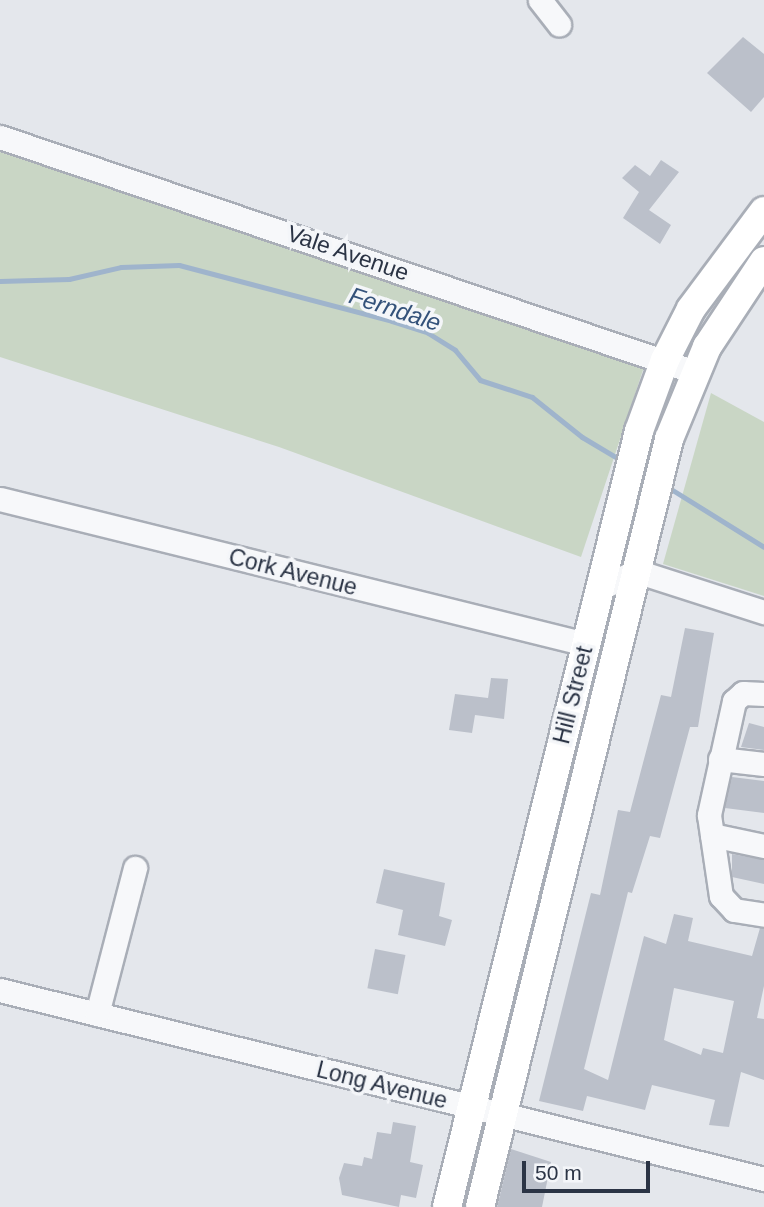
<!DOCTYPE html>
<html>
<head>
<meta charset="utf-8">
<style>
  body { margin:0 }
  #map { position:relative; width:764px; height:1207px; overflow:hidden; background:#e4e7ec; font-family:Helvetica,sans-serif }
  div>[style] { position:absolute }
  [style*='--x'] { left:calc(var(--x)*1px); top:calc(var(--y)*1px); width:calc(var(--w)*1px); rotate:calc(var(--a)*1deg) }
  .green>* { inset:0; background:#c9d6c5 }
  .stream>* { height:5px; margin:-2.5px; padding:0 2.5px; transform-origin:2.5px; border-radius:2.5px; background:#9fb4cc }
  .building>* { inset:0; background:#bbc0ca; transform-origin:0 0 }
  .roads { filter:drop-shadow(2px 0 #a9aeb7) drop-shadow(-2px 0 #a9aeb7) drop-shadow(0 2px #a9aeb7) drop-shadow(0 -2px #a9aeb7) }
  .minor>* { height:23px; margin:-11.5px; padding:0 11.5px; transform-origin:11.5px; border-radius:11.5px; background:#f7f8fa }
  .major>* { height:28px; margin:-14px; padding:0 14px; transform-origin:14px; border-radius:14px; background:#fff }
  span { translate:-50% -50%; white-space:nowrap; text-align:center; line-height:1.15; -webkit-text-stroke:7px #f4f6f9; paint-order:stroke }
  .street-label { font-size:23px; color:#2b3445 }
  .water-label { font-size:24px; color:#34527a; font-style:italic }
  .scale { position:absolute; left:522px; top:1161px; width:128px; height:32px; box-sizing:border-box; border:4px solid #2b3445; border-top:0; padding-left:9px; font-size:21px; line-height:24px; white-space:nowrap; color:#2b3445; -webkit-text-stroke:5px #f4f6f9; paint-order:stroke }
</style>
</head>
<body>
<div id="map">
  <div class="green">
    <div style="clip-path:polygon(0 152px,645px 364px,581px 557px,279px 447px,0 357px)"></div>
    <div style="clip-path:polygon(711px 393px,764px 422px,764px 596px,663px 564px)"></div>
  </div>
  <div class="stream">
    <div style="--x:0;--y:281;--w:69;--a:-1.7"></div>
    <div style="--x:69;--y:279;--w:53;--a:-13"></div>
    <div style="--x:121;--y:267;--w:58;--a:-2"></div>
    <div style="--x:179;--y:265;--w:220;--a:14.7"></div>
    <div style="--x:392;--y:321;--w:38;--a:18"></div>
    <div style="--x:428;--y:333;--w:32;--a:32"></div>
    <div style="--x:455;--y:350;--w:39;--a:50"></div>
    <div style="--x:480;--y:380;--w:55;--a:18.1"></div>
    <div style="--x:532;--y:397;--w:64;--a:38.7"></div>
    <div style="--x:582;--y:437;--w:49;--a:30.8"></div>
    <div style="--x:666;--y:486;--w:115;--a:31.9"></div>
  </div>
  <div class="building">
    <div style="clip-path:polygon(743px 37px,764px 54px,764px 97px,751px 112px,707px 73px)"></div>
    <div style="clip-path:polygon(661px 160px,679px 172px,649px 210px,671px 225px,660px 244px,623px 218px,639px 192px,622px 178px,635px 165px,650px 176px)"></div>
    <div style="clip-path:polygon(evenodd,685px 628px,714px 633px,698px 727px,690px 727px,660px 838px,650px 836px,632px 893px,628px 892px,584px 1069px,608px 1080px,644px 936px,666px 944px,674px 914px,693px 918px,688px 941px,752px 956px,760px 928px,764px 929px,764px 986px,757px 1018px,764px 1019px,764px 1080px,741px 1072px,729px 1127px,709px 1125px,715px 1100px,652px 1085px,645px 1110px,587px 1096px,583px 1111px,539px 1101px,591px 893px,600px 895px,618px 810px,630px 812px,661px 695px,671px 697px,685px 628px,674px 988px,734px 1001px,723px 1053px,703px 1048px,701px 1055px,664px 1040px,674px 988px)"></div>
    <div style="clip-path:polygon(491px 678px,508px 679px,504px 719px,475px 715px,472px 733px,449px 730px,455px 694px,488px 698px)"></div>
    <div style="clip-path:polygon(749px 723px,764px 727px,764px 750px,741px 747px)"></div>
    <div style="clip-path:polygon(732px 777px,764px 781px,764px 813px,725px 808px)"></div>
    <div style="clip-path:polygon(732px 854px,764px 860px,764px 884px,732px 877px)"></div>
    <div style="clip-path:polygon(384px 869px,445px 883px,439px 916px,452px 920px,445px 946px,398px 935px,403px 910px,376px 903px)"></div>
    <div style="left:375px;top:949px;width:31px;height:40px;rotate:11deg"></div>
    <div style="clip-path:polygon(393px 1122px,416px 1126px,410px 1162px,423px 1165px,416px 1198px,401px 1195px,399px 1207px,342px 1195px,339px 1178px,344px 1163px,362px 1166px,364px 1157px,372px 1159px,377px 1132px,391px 1134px)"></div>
    <div style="clip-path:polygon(511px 1149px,551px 1162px,542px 1207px,497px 1207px)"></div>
  </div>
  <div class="roads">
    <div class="minor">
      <div style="--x:540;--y:0;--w:31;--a:52"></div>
      <div style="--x:0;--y:137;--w:734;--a:18.68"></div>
      <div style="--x:0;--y:499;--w:604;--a:13.9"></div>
      <div style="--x:599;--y:589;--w:41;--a:-25.9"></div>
      <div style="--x:636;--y:571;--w:134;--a:17.8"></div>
      <div style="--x:764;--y:694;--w:21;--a:-177"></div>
      <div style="--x:743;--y:693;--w:12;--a:138"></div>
      <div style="--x:734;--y:701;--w:117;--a:102.4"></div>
      <div style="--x:709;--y:815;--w:82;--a:81.6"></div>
      <div style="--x:721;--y:896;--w:19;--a:47"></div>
      <div style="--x:734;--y:910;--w:30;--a:9"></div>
      <div style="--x:720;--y:759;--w:44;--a:6.5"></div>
      <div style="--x:712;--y:835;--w:53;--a:11.9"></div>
      <div style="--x:0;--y:990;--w:787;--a:13.89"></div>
      <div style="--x:97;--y:1014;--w:151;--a:-75.4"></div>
    </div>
    <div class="major">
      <div style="--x:447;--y:1207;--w:799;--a:-76.1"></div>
      <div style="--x:639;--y:431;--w:76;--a:-69.9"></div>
      <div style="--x:665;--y:360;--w:57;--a:-63"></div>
      <div style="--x:691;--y:309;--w:122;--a:-53.3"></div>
      <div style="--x:480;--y:1207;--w:791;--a:-76.17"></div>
      <div style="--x:669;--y:439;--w:100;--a:-67.6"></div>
      <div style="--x:707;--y:347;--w:103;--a:-56.5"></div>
    </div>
  </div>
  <div class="street-label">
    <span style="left:348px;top:253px;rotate:19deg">Vale Avenue</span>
    <span style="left:293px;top:572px;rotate:14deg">Cork Avenue</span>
    <span style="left:573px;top:695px;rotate:-76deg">Hill Street</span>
    <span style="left:382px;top:1085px;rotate:14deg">Long Avenue</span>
  </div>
  <div class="water-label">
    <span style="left:395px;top:309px;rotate:18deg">Ferndale</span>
  </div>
  <div class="scale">50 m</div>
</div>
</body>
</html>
